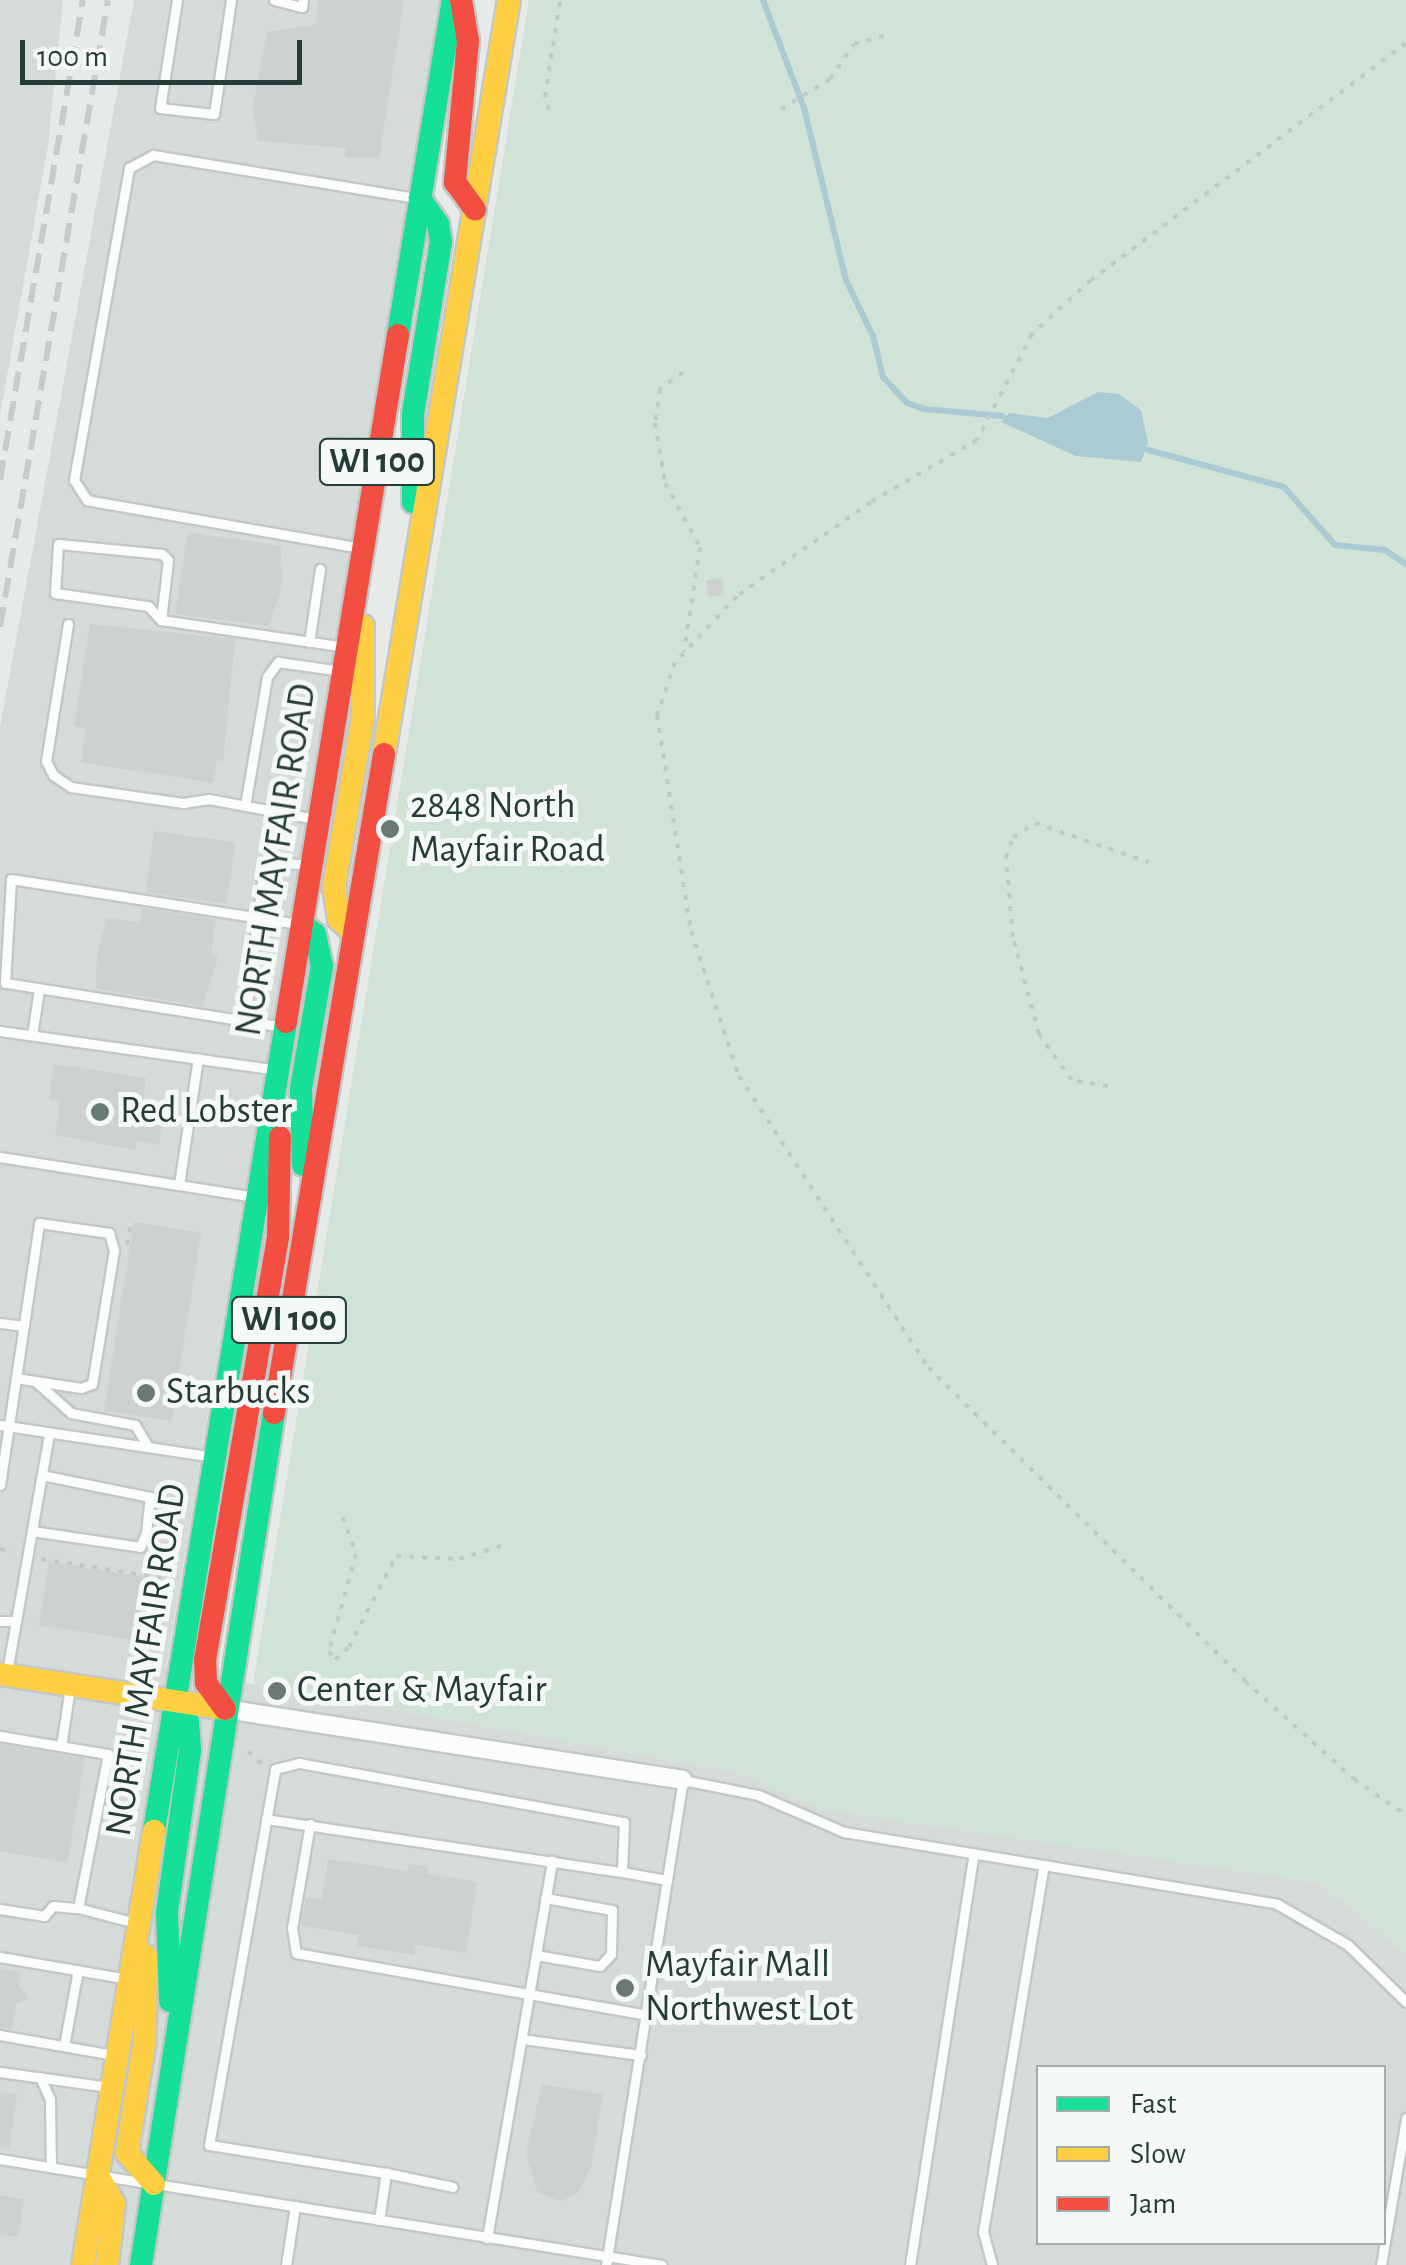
<!DOCTYPE html>
<html>
<head>
<meta charset="utf-8">
<style>
  body { margin:0 }
  #map { position:relative; width:1406px; height:2265px; overflow:hidden; background:#e6eae8; font-family:"Alegreya Sans",sans-serif }
  div>[style] { position:absolute }
  [style*='--x'] { left:calc(var(--x)*1px); top:calc(var(--y)*1px); width:calc(var(--w)*1px); rotate:calc(var(--a)*1deg) }
  .built>* { inset:0; background:#d4dbd8 }
  .green>* { inset:0; background:#d1e2d7 }
  .water>* { inset:0; background:#aacad4 }
  .stream>* { height:6px; margin:-3px; padding:0 3px; transform-origin:3px; border-radius:3px; background:#aacad4 }
  .building>* { inset:0; background:#cdd1d0; transform-origin:0 0 }
  .path>* { height:4px; margin-top:-2px; transform-origin:0; background:repeating-linear-gradient(90deg,#c2cac8 0 5px,transparent 0 13px) }
  .roads { filter:drop-shadow(2px 0 #c3c7c5) drop-shadow(-2px 0 #c3c7c5) drop-shadow(0 2px #c3c7c5) drop-shadow(0 -2px #c3c7c5) }
  .lane>* { height:9px; margin:-4.5px; padding:0 4.5px; transform-origin:4.5px; border-radius:4.5px; background:#fbfcfc }
  .street>* { height:18px; margin:-9px; padding:0 9px; transform-origin:9px; border-radius:9px; background:#fbfcfc }
  .fast>* { height:22px; margin:-11px; padding:0 11px; transform-origin:11px; border-radius:11px; background:#16e098 }
  .slow>* { height:22px; margin:-11px; padding:0 11px; transform-origin:11px; border-radius:11px; background:#ffcf43 }
  .jam>* { height:22px; margin:-11px; padding:0 11px; transform-origin:11px; border-radius:11px; background:#f24e42 }
  .rail>* { height:6px; margin-top:-3px; transform-origin:0; background:repeating-linear-gradient(90deg,#c7cbca 0 20px,transparent 0 30px) }
  .dots>* { width:28px; height:28px; translate:-50% -50%; box-sizing:border-box; border:5px solid #f4f9f7; border-radius:50% }
  span { translate:-50% -50%; white-space:nowrap; text-align:center; line-height:1.15; -webkit-text-stroke:10px #f4f9f7; paint-order:stroke }
  .shield-label span { padding:2px 8px; background:#f4f9f7; border:2px solid; border-radius:8px; -webkit-text-stroke-width:0 }
  .shield-label { font-size:35px; color:#253c38; font-weight:700 }
  .poi-label { font-size:38px; color:#253c38 }
  .left { translate:0 -50%; text-align:left }
  .street-label { font-size:38px; color:#253c38 }
  .legend { position:absolute; left:1036px; top:2065px; width:350px; height:180px; box-sizing:border-box; background:#f4f9f7; border:2px solid #a1adab; margin:0; padding:12px 18px; list-style:none; font-size:30px; color:#253c38 }
  .legend li { display:flex; align-items:center; gap:20px; height:50px }
  .legend b { width:50px; border:2px solid #a1adab }
  .scale { position:absolute; left:20px; top:40px; width:282px; height:45px; box-sizing:border-box; border:5px solid #253c38; border-top:0; padding-left:12px; font-size:30px; line-height:35px; white-space:nowrap; color:#253c38; -webkit-text-stroke:8px #f4f9f7; paint-order:stroke }
</style>
</head>
<body>
<div id="map">
  <div class="built">
    <div style="clip-path:polygon(0 0,63px 0,48px 145px,0 415px)"></div>
    <div style="clip-path:polygon(evenodd,134px 0,442px 0,166px 1668px,739px 1773px,819px 1807px,1319px 1883px,1406px 1954px,1406px 2265px,0 2265px,0 727px,134px 0,1038px 2068px,1384px 2068px,1384px 2242px,1038px 2242px,1038px 2068px)"></div>
  </div>
  <div class="green">
    <div style="clip-path:polygon(529px 0,1406px 0,1406px 1954px,1319px 1883px,822px 1810px,739px 1773px,253px 1684px)"></div>
  </div>
  <div class="water">
    <div style="clip-path:polygon(1098px 392px,1119px 394px,1141px 410px,1148px 443px,1141px 462px,1076px 456px,1001px 422px,1009px 413px,1048px 418px)"></div>
  </div>
  <div class="stream">
    <div style="--x:763;--y:0;--w:116;--a:69.2"></div>
    <div style="--x:804;--y:108;--w:177;--a:76.3"></div>
    <div style="--x:846;--y:280;--w:62;--a:64.3"></div>
    <div style="--x:873;--y:336;--w:42;--a:76.3"></div>
    <div style="--x:883;--y:377;--w:35;--a:47"></div>
    <div style="--x:907;--y:403;--w:18;--a:19"></div>
    <div style="--x:924;--y:409;--w:79;--a:5.1"></div>
    <div style="--x:1148;--y:450;--w:141;--a:15.2"></div>
    <div style="--x:1284;--y:487;--w:77;--a:48.7"></div>
    <div style="--x:1335;--y:545;--w:50;--a:5.7"></div>
    <div style="--x:1385;--y:550;--w:25;--a:34"></div>
  </div>
  <div class="building">
    <div style="clip-path:polygon(319px 0,404px 0,379px 158px,345px 157px,346px 148px,258px 141px,253px 107px,267px 32px,315px 25px)"></div>
    <div style="clip-path:polygon(188px 532px,281px 546px,282px 587px,269px 626px,175px 614px)"></div>
    <div style="left:722px;top:578px;width:17px;height:16px;rotate:83deg"></div>
    <div style="clip-path:polygon(90px 624px,235px 639px,223px 761px,217px 760px,213px 783px,81px 762px,86px 728px,74px 726px)"></div>
    <div style="left:154px;top:831px;width:82px;height:62px;rotate:8deg"></div>
    <div style="clip-path:polygon(142px 908px,216px 919px,211px 954px,218px 956px,203px 1006px,96px 989px,97px 955px,107px 918px,140px 923px)"></div>
    <div style="clip-path:polygon(54px 1064px,146px 1078px,140px 1122px,162px 1126px,159px 1145px,136px 1141px,135px 1150px,55px 1135px,60px 1102px,49px 1100px)"></div>
    <div style="left:134px;top:1222px;width:68px;height:191px;rotate:9deg"></div>
    <div style="left:49px;top:1562px;width:96px;height:64px;rotate:9deg"></div>
    <div style="clip-path:polygon(0 1744px,85px 1758px,68px 1862px,0 1851px)"></div>
    <div style="clip-path:polygon(328px 1859px,407px 1871px,409px 1864px,428px 1867px,427px 1874px,477px 1882px,466px 1953px,416px 1945px,414px 1955px,357px 1946px,359px 1935px,301px 1926px,306px 1898px,322px 1900px)"></div>
    <div style="clip-path:polygon(0 1969px,21px 1973px,19px 1986px,29px 1998px,16px 2004px,12px 2029px,0 2027px)"></div>
    <div style="clip-path:polygon(542px 2084px,603px 2094px,591px 2167px,578px 2193px,561px 2201px,538px 2193px,526px 2154px)"></div>
    <div style="clip-path:polygon(0 2092px,17px 2095px,9px 2148px,0 2147px)"></div>
    <div style="clip-path:polygon(0 2195px,24px 2199px,18px 2237px,0 2235px)"></div>
  </div>
  <div class="path">
    <div style="--x:1406;--y:43;--w:394;--a:143"></div>
    <div style="--x:1091;--y:280;--w:80;--a:137.5"></div>
    <div style="--x:1032;--y:334;--w:119;--a:117.4"></div>
    <div style="--x:977;--y:440;--w:123;--a:149.7"></div>
    <div style="--x:871;--y:502;--w:164;--a:145"></div>
    <div style="--x:737;--y:596;--w:91;--a:133.2"></div>
    <div style="--x:675;--y:662;--w:56;--a:108.8"></div>
    <div style="--x:657;--y:715;--w:219;--a:81.1"></div>
    <div style="--x:691;--y:931;--w:153;--a:71.7"></div>
    <div style="--x:739;--y:1076;--w:347;--a:57"></div>
    <div style="--x:928;--y:1367;--w:446;--a:44.7"></div>
    <div style="--x:1245;--y:1681;--w:147;--a:42"></div>
    <div style="--x:1354;--y:1779;--w:63;--a:34.7"></div>
    <div style="--x:781;--y:109;--w:57;--a:-31.5"></div>
    <div style="--x:830;--y:79;--w:42;--a:-55.6"></div>
    <div style="--x:854;--y:44;--w:38;--a:-15"></div>
    <div style="--x:549;--y:110;--w:14;--a:-107"></div>
    <div style="--x:545;--y:97;--w:98;--a:-81.2"></div>
    <div style="--x:683;--y:372;--w:29;--a:144"></div>
    <div style="--x:660;--y:389;--w:34;--a:98"></div>
    <div style="--x:655;--y:423;--w:61;--a:80.5"></div>
    <div style="--x:665;--y:483;--w:73;--a:61.3"></div>
    <div style="--x:700;--y:547;--w:106;--a:98.7"></div>
    <div style="--x:1108;--y:1086;--w:36;--a:-171"></div>
    <div style="--x:1072;--y:1080;--w:57;--a:-125.7"></div>
    <div style="--x:1039;--y:1034;--w:100;--a:-105"></div>
    <div style="--x:1013;--y:937;--w:79;--a:-95.1"></div>
    <div style="--x:1006;--y:858;--w:22;--a:-72"></div>
    <div style="--x:1013;--y:837;--w:26;--a:-32"></div>
    <div style="--x:1035;--y:823;--w:120;--a:19"></div>
    <div style="--x:127;--y:1245;--w:22;--a:-80"></div>
    <div style="--x:343;--y:1517;--w:39;--a:71"></div>
    <div style="--x:356;--y:1554;--w:101;--a:105.6"></div>
    <div style="--x:329;--y:1651;--w:11;--a:56"></div>
    <div style="--x:335;--y:1660;--w:19;--a:-43"></div>
    <div style="--x:349;--y:1647;--w:102;--a:-62.7"></div>
    <div style="--x:396;--y:1556;--w:63;--a:2.7"></div>
    <div style="--x:459;--y:1559;--w:44;--a:-17.2"></div>
    <div style="--x:0;--y:1549;--w:14;--a:12"></div>
    <div style="--x:41;--y:1559;--w:130;--a:8.9"></div>
    <div style="--x:248;--y:1751;--w:21;--a:43"></div>
  </div>
  <div class="roads">
    <div class="lane">
      <div style="--x:177;--y:0;--w:109;--a:98.9"></div>
      <div style="--x:160;--y:108;--w:54;--a:6.3"></div>
      <div style="--x:214;--y:114;--w:115;--a:-81.5"></div>
      <div style="--x:274;--y:0;--w:29;--a:14"></div>
      <div style="--x:302;--y:7;--w:7;--a:-82"></div>
      <div style="--x:361;--y:548;--w:278;--a:-170.1"></div>
      <div style="--x:87;--y:500;--w:24;--a:-123"></div>
      <div style="--x:74;--y:480;--w:317;--a:-80"></div>
      <div style="--x:129;--y:168;--w:27;--a:-28"></div>
      <div style="--x:153;--y:155;--w:267;--a:9.3"></div>
      <div style="--x:161;--y:620;--w:60;--a:-83.3"></div>
      <div style="--x:168;--y:560;--w:8;--a:-135"></div>
      <div style="--x:162;--y:554;--w:104;--a:-174.5"></div>
      <div style="--x:58;--y:544;--w:49;--a:93.5"></div>
      <div style="--x:55;--y:593;--w:94;--a:8"></div>
      <div style="--x:148;--y:606;--w:19;--a:47"></div>
      <div style="--x:161;--y:620;--w:186;--a:8.3"></div>
      <div style="--x:68;--y:624;--w:139;--a:99.1"></div>
      <div style="--x:46;--y:761;--w:16;--a:63"></div>
      <div style="--x:53;--y:775;--w:22;--a:34"></div>
      <div style="--x:71;--y:787;--w:113;--a:8.1"></div>
      <div style="--x:183;--y:803;--w:26;--a:-9"></div>
      <div style="--x:209;--y:799;--w:109;--a:10.6"></div>
      <div style="--x:309;--y:642;--w:74;--a:-81.4"></div>
      <div style="--x:245;--y:806;--w:131;--a:-80.3"></div>
      <div style="--x:267;--y:677;--w:19;--a:-54"></div>
      <div style="--x:278;--y:662;--w:64;--a:8.1"></div>
      <div style="--x:245;--y:1020;--w:148;--a:-83"></div>
      <div style="--x:263;--y:873;--w:13;--a:-48"></div>
      <div style="--x:272;--y:863;--w:36;--a:2"></div>
      <div style="--x:284;--y:1027;--w:282;--a:-171"></div>
      <div style="--x:5;--y:983;--w:104;--a:-86.7"></div>
      <div style="--x:11;--y:879;--w:291;--a:8.9"></div>
      <div style="--x:0;--y:1031;--w:279;--a:8"></div>
      <div style="--x:32;--y:1035;--w:47;--a:-81.3"></div>
      <div style="--x:0;--y:1157;--w:257;--a:8.9"></div>
      <div style="--x:179;--y:1185;--w:128;--a:-81.5"></div>
      <div style="--x:0;--y:1323;--w:23;--a:7"></div>
      <div style="--x:35;--y:1381;--w:48;--a:41.6"></div>
      <div style="--x:71;--y:1413;--w:65;--a:10.6"></div>
      <div style="--x:135;--y:1425;--w:26;--a:59"></div>
      <div style="--x:0;--y:1425;--w:215;--a:8.5"></div>
      <div style="--x:0;--y:1485;--w:265;--a:-81.5"></div>
      <div style="--x:39;--y:1223;--w:71;--a:8.1"></div>
      <div style="--x:109;--y:1233;--w:18;--a:74"></div>
      <div style="--x:114;--y:1250;--w:136;--a:99.3"></div>
      <div style="--x:92;--y:1384;--w:12;--a:160"></div>
      <div style="--x:81;--y:1388;--w:66;--a:-171.3"></div>
      <div style="--x:32;--y:1531;--w:109;--a:8.4"></div>
      <div style="--x:140;--y:1547;--w:15;--a:-67"></div>
      <div style="--x:146;--y:1533;--w:36;--a:-84"></div>
      <div style="--x:150;--y:1497;--w:110;--a:-168.5"></div>
      <div style="--x:0;--y:1621;--w:16;--a:0"></div>
      <div style="--x:7;--y:1672;--w:243;--a:-80"></div>
      <div style="--x:0;--y:1736;--w:109;--a:9.5"></div>
      <div style="--x:108;--y:1754;--w:157;--a:101"></div>
      <div style="--x:61;--y:1746;--w:60;--a:-81.3"></div>
      <div style="--x:266;--y:1819;--w:360;--a:8.5"></div>
      <div style="--x:310;--y:1824;--w:106;--a:99.8"></div>
      <div style="--x:292;--y:1928;--w:25;--a:81"></div>
      <div style="--x:296;--y:1953;--w:357;--a:10"></div>
      <div style="--x:0;--y:1909;--w:45;--a:9"></div>
      <div style="--x:44;--y:1916;--w:13;--a:-48"></div>
      <div style="--x:53;--y:1906;--w:25;--a:5"></div>
      <div style="--x:78;--y:1908;--w:60;--a:14.5"></div>
      <div style="--x:536;--y:1955;--w:65;--a:9.8"></div>
      <div style="--x:600;--y:1966;--w:16;--a:-47"></div>
      <div style="--x:611;--y:1954;--w:44;--a:-88.7"></div>
      <div style="--x:612;--y:1910;--w:68;--a:-169.8"></div>
      <div style="--x:0;--y:1957;--w:131;--a:9.7"></div>
      <div style="--x:0;--y:2035;--w:116;--a:10"></div>
      <div style="--x:522;--y:2039;--w:120;--a:7.7"></div>
      <div style="--x:64;--y:2046;--w:77;--a:-79.6"></div>
      <div style="--x:0;--y:2072;--w:110;--a:7.8"></div>
      <div style="--x:40;--y:2077;--w:24;--a:66"></div>
      <div style="--x:50;--y:2099;--w:68;--a:89.2"></div>
      <div style="--x:0;--y:2159;--w:143;--a:9.3"></div>
      <div style="--x:386;--y:2173;--w:179;--a:-171"></div>
      <div style="--x:209;--y:2145;--w:382;--a:-80"></div>
      <div style="--x:275;--y:1769;--w:25;--a:-14"></div>
      <div style="--x:299;--y:1763;--w:330;--a:10.3"></div>
      <div style="--x:624;--y:1822;--w:50;--a:92.3"></div>
      <div style="--x:622;--y:1872;--w:46;--a:10.1"></div>
      <div style="--x:156;--y:2184;--w:512;--a:9.09"></div>
      <div style="--x:379;--y:2220;--w:48;--a:-81.5"></div>
      <div style="--x:386;--y:2173;--w:68;--a:11.8"></div>
      <div style="--x:487;--y:2238;--w:383;--a:-80.2"></div>
      <div style="--x:286;--y:2265;--w:60;--a:-81.3"></div>
      <div style="--x:606;--y:2265;--w:491;--a:-81"></div>
      <div style="--x:683;--y:1780;--w:76;--a:11.3"></div>
      <div style="--x:758;--y:1795;--w:94;--a:23.3"></div>
      <div style="--x:844;--y:1832;--w:439;--a:9.4"></div>
      <div style="--x:1277;--y:1904;--w:82;--a:30"></div>
      <div style="--x:1348;--y:1945;--w:81;--a:44.5"></div>
      <div style="--x:910;--y:2265;--w:417;--a:-81.2"></div>
      <div style="--x:992;--y:2265;--w:34;--a:-105"></div>
      <div style="--x:983;--y:2232;--w:372;--a:-80.6"></div>
      <div style="--x:1381;--y:2265;--w:149;--a:-80.3"></div>
    </div>
    <div class="street">
      <div style="--x:225;--y:1709;--w:463;--a:8.8"></div>
    </div>
    <div class="fast">
      <div style="--x:398;--y:335;--w:339;--a:-80.7"></div>
      <div style="--x:413;--y:502;--w:88;--a:-90"></div>
      <div style="--x:413;--y:414;--w:174;--a:-80.8"></div>
      <div style="--x:441;--y:242;--w:18;--a:-99"></div>
      <div style="--x:438;--y:224;--w:32;--a:-125"></div>
      <div style="--x:302;--y:924;--w:16;--a:38"></div>
      <div style="--x:315;--y:934;--w:33;--a:78"></div>
      <div style="--x:322;--y:966;--w:125;--a:99.7"></div>
      <div style="--x:301;--y:1089;--w:76;--a:88.5"></div>
      <div style="--x:154;--y:1831;--w:820;--a:-80.73"></div>
      <div style="--x:170;--y:2001;--w:89;--a:-91.9"></div>
      <div style="--x:167;--y:1912;--w:163;--a:-81.9"></div>
      <div style="--x:190;--y:1751;--w:29;--a:-94"></div>
      <div style="--x:188;--y:1722;--w:24;--a:-118"></div>
      <div style="--x:141;--y:2265;--w:862;--a:-81.13"></div>
    </div>
    <div class="slow">
      <div style="--x:384;--y:754;--w:764;--a:-80.59"></div>
      <div style="--x:353;--y:932;--w:19;--a:-137"></div>
      <div style="--x:339;--y:919;--w:32;--a:-99"></div>
      <div style="--x:334;--y:887;--w:172;--a:-80.3"></div>
      <div style="--x:363;--y:717;--w:91;--a:-90"></div>
      <div style="--x:0;--y:1674;--w:228;--a:8.8"></div>
      <div style="--x:146;--y:1956;--w:83;--a:90.7"></div>
      <div style="--x:145;--y:2039;--w:115;--a:99"></div>
      <div style="--x:127;--y:2153;--w:41;--a:48.9"></div>
      <div style="--x:97;--y:2174;--w:34;--a:60"></div>
      <div style="--x:114;--y:2204;--w:61;--a:96.5"></div>
      <div style="--x:83;--y:2265;--w:440;--a:-80.7"></div>
    </div>
    <div class="jam">
      <div style="--x:461;--y:0;--w:42;--a:80.3"></div>
      <div style="--x:468;--y:41;--w:142;--a:95.3"></div>
      <div style="--x:455;--y:182;--w:34;--a:54"></div>
      <div style="--x:286;--y:1022;--w:696;--a:-80.74"></div>
      <div style="--x:274;--y:1413;--w:668;--a:-80.52"></div>
      <div style="--x:225;--y:1709;--w:32;--a:-126"></div>
      <div style="--x:206;--y:1683;--w:23;--a:-92"></div>
      <div style="--x:205;--y:1660;--w:429;--a:-80.2"></div>
      <div style="--x:278;--y:1237;--w:100;--a:-88.9"></div>
    </div>
  </div>
  <div class="rail">
    <div style="--x:0;--y:480;--w:487;--a:-80.2"></div>
    <div style="--x:0;--y:627;--w:636;--a:-80.23"></div>
  </div>
  <div class="dots">
    <div style="left:390px;top:829px;background:#697976"></div>
    <div style="left:100px;top:1112px;background:#697976"></div>
    <div style="left:146px;top:1393px;background:#697976"></div>
    <div style="left:277px;top:1691px;background:#697976"></div>
    <div style="left:625px;top:1988px;background:#697976"></div>
  </div>
  <div class="shield-label">
    <span style="left:377px;top:462px">WI 100</span>
    <span style="left:289px;top:1320px">WI 100</span>
  </div>
  <div class="poi-label">
    <span class="left" style="left:410px;top:829px">2848 North<br>Mayfair Road</span>
    <span class="left" style="left:120px;top:1112px">Red Lobster</span>
    <span class="left" style="left:166px;top:1393px">Starbucks</span>
    <span class="left" style="left:297px;top:1691px">Center &amp; Mayfair</span>
    <span class="left" style="left:645px;top:1988px">Mayfair Mall<br>Northwest Lot</span>
  </div>
  <div class="street-label">
    <span style="left:277px;top:860px;rotate:-81deg">NORTH MAYFAIR ROAD</span>
    <span style="left:147px;top:1660px;rotate:-81deg">NORTH MAYFAIR ROAD</span>
  </div>
  <ul class="legend">
  <li><b style="height:12px;background:#16e098"></b>Fast</li>
  <li><b style="height:12px;background:#ffcf43"></b>Slow</li>
  <li><b style="height:12px;background:#f24e42"></b>Jam</li>
  </ul>
  <div class="scale">100 m</div>
</div>
</body>
</html>
